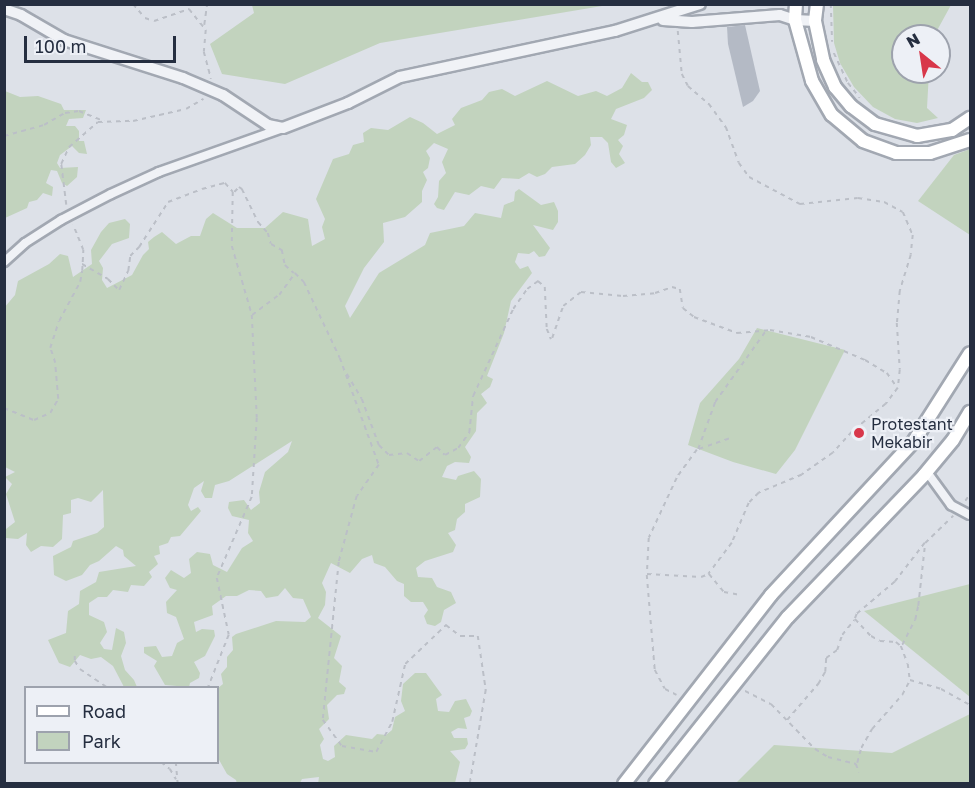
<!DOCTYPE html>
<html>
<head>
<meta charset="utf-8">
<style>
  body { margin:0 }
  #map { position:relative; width:975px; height:788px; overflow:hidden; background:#dde1e8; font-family:"Golos Text",sans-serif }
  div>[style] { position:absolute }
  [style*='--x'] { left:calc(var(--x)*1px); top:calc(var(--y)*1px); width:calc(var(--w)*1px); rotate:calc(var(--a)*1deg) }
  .green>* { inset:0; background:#c2d3be }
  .building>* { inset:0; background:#b4bac5 }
  .path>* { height:1.5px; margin-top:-0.75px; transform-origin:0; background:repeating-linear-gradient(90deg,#bbbfc7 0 4.5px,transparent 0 9px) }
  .roads { filter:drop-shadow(2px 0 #a2a8b2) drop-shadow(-2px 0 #a2a8b2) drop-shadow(0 2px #a2a8b2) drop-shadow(0 -2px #a2a8b2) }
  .minor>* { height:8px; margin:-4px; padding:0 4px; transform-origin:4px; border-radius:4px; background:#f0f2f6 }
  .tertiary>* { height:10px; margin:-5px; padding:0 5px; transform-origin:5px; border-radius:5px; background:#f0f2f6 }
  .secondary>* { height:12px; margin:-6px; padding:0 6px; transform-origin:6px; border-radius:6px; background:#fff }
  .dots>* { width:16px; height:16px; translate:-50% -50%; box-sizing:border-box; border:3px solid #edf0f6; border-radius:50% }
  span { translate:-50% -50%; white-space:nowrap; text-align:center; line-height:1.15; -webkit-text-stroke:4.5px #edf0f6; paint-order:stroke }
  .poi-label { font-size:16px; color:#252e40 }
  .left { translate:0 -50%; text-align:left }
  .frame { position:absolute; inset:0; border:6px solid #252e40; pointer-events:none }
  .legend { position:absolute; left:24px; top:686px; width:195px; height:78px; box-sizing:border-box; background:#edf0f6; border:2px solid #9da2ad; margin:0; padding:8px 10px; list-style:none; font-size:18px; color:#252e40 }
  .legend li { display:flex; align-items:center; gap:12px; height:30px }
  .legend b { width:30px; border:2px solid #9da2ad }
  .north { position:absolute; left:891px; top:24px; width:60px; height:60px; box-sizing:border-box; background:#edf0f6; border:2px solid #9da2ad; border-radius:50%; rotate:330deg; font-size:16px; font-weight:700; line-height:24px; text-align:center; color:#252e40 }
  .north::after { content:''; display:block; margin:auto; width:21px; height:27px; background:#d8374a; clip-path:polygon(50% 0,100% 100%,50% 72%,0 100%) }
  .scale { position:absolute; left:24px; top:36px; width:152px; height:27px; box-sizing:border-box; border:3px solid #252e40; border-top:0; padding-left:8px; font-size:18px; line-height:21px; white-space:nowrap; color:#252e40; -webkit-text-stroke:4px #edf0f6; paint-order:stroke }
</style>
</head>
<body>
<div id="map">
  <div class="green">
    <div style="clip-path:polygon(252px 5px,252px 4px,608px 5px,380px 43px,285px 84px,222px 74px,210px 44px,254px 13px)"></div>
    <div style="clip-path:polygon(833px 5px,951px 5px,934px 36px,903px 36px,903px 72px,929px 72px,927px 108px,938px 118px,917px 123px,895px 119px,873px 107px,854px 87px,840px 63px,834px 43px)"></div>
    <div style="clip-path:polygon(631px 73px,642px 82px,648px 82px,652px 90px,644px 98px,616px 109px,611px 119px,627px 125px,624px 135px,618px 140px,623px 146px,619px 154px,625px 163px,616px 168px,611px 162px,608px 143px,602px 137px,590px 137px,591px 145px,585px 155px,575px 164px,552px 167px,545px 174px,537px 177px,529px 173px,519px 179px,502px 178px,494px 189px,481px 186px,469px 195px,455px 192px,444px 210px,437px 208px,434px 204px,438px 197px,439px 181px,446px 173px,442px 162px,448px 149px,434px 143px,426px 151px,430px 158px,428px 168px,423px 172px,427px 180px,422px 191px,422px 202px,405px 217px,383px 223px,384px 242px,364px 268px,345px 306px,350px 318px,379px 273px,425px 245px,430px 233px,464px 226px,475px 213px,501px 218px,504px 205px,514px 201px,515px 192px,519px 189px,541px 205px,554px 202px,558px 211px,558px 222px,553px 230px,533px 225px,550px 248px,545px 256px,539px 257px,534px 251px,529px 254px,518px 253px,515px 262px,520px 269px,528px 266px,532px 273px,511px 301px,504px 333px,487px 376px,493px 379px,490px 387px,481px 394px,487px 403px,477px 413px,476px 431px,465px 447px,471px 457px,469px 463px,455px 462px,447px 466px,442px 477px,456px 480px,458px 476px,474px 471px,481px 479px,480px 497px,465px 504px,465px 512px,457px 519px,455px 530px,448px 533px,456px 545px,453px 552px,425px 561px,416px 568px,418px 577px,432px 578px,437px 587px,451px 592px,456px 603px,444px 610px,441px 622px,435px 626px,427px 624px,424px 616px,428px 610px,423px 602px,411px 602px,404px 596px,404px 584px,397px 581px,385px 567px,374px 563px,372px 555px,362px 559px,350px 573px,331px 563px,322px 583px,326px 592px,325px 605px,318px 618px,341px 636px,334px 658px,342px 666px,339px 682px,346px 688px,344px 694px,337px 695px,327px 705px,329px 719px,319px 729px,324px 739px,320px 745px,323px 759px,328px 761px,335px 757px,334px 746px,346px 735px,372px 739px,377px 734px,386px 735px,392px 730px,395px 717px,405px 711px,401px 701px,403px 684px,415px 673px,426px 673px,442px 695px,436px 699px,438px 711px,449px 712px,455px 701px,466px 699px,472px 711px,470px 716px,464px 718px,467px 729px,458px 728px,451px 732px,454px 738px,467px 738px,468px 744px,465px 749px,450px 751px,460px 762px,455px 783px,318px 784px,319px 777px,302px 779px,300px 783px,237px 784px,236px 780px,227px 774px,218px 758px,218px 688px,223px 684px,221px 674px,227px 667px,227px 657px,233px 650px,232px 637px,236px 634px,276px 621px,305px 622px,311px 617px,303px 599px,293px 598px,285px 588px,278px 596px,266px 598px,261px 591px,249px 590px,237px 596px,226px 596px,212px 606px,213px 615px,194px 622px,196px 632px,202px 629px,214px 630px,215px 636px,205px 656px,194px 662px,200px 673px,199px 678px,190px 683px,189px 687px,165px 685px,154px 666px,157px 661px,144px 653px,144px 647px,156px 646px,162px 657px,172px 656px,177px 643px,184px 639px,176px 617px,167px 613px,166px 602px,177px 590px,170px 588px,165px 578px,171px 570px,184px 578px,191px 573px,189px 559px,197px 552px,210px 554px,213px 565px,227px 572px,242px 548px,253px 541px,248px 533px,249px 520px,232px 516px,228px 508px,229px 502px,244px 500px,251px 510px,260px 503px,259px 492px,265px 472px,288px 452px,292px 441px,229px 481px,215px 485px,212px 498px,205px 498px,201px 491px,204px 481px,194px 488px,188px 505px,191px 511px,198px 507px,201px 511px,180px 536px,171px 537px,168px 543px,159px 546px,160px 554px,154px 556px,158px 564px,149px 572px,152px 577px,144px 586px,131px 585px,128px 592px,113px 590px,107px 597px,98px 597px,89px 603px,89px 615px,104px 622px,107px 632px,100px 643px,104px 649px,112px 650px,116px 628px,124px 632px,126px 643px,121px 656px,125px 670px,134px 680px,137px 687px,124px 687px,113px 666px,101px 657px,91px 659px,80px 655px,70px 667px,59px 663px,48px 640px,66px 633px,68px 611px,79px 604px,80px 591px,96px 582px,99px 572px,136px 566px,124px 556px,123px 550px,116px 546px,99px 561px,90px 565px,82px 575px,66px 581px,54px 575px,53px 556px,71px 547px,73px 541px,97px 533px,104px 527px,103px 490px,91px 502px,78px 498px,71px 500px,71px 513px,63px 515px,62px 539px,53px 547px,41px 546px,31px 552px,26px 545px,27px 533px,18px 539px,6px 538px,6px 529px,15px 522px,6px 494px,12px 484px,5px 477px,15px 472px,5px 467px,4px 308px,15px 295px,18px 281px,49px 264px,60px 254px,68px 256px,73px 277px,92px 264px,91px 250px,101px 232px,109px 223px,125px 219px,130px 224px,129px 238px,112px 244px,99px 261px,103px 268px,102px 280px,107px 288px,132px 275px,143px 255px,149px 249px,148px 242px,154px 237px,162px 232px,176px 244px,191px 236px,200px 236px,206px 219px,213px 213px,237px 228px,265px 228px,283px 212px,308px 219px,312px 246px,325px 239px,322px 227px,325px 219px,316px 199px,333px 159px,349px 154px,353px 145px,364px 142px,363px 133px,371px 128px,388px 130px,410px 117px,423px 123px,437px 134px,455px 125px,452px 119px,461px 108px,482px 100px,489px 92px,502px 89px,515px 96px,547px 81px,578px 96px,596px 91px,607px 96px,622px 88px)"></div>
    <div style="clip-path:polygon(5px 91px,20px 97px,38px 96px,61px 104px,64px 110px,86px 110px,83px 118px,69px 119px,66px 126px,75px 126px,79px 131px,79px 141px,84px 141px,87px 154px,79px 153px,72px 146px,60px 155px,57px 163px,60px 168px,78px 167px,77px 177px,67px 186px,62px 183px,57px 171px,51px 170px,46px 183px,53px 187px,52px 196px,43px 193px,37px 200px,29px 202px,27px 208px,5px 218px)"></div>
    <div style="clip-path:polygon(970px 149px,970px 235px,918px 201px,954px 155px)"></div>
    <div style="clip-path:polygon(757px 328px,845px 350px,795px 450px,776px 474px,733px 462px,688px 445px,700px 403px,739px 359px)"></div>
    <div style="clip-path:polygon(970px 584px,970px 697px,864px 611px)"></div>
    <div style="clip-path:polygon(970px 714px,970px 783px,736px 783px,774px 745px,892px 753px)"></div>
  </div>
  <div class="building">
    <div style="clip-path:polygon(745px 25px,760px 91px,753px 101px,743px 107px,728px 44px,727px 27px)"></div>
  </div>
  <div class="path">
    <div style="--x:133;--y:4;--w:18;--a:49"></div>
    <div style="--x:145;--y:18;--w:9;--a:18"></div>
    <div style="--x:154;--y:21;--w:37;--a:-19"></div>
    <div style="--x:189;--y:9;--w:27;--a:51"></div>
    <div style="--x:206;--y:30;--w:22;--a:95"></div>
    <div style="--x:204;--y:52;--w:28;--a:75"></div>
    <div style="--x:831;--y:4;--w:38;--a:88"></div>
    <div style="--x:204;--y:25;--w:21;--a:-82"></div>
    <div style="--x:678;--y:31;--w:43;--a:84.7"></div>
    <div style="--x:682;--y:74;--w:13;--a:63"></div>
    <div style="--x:688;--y:86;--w:28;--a:41"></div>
    <div style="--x:709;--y:104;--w:29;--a:54"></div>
    <div style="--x:726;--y:127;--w:38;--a:70"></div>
    <div style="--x:739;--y:163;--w:17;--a:54"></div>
    <div style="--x:749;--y:177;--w:58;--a:27.9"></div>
    <div style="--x:800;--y:204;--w:58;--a:-5.9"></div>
    <div style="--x:858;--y:198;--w:26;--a:9"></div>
    <div style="--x:884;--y:202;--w:21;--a:28"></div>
    <div style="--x:903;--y:212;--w:25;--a:67"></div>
    <div style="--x:913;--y:235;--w:20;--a:96"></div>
    <div style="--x:911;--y:255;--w:38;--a:107"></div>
    <div style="--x:900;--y:291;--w:32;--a:95"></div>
    <div style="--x:897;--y:323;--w:47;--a:86.3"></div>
    <div style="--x:900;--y:370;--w:18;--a:96"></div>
    <div style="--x:898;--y:388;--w:20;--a:127"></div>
    <div style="--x:886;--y:404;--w:44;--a:140.5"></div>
    <div style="--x:852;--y:432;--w:28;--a:132"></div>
    <div style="--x:833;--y:453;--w:38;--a:145"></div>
    <div style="--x:802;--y:475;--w:47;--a:157.3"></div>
    <div style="--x:759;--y:493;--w:14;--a:135"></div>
    <div style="--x:749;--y:503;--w:43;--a:113"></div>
    <div style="--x:732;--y:543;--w:39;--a:127"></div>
    <div style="--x:834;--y:53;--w:33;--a:65"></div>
    <div style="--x:848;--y:83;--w:19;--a:51"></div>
    <div style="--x:4;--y:136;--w:41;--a:-15.4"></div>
    <div style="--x:44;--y:125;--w:24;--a:-30"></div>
    <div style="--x:65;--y:113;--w:14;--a:-8"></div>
    <div style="--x:79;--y:111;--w:27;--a:22"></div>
    <div style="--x:234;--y:192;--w:7;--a:-45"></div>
    <div style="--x:239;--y:187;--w:4;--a:34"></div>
    <div style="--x:242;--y:189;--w:37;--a:64"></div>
    <div style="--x:258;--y:222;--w:15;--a:48"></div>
    <div style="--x:268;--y:233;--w:11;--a:75"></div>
    <div style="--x:271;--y:244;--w:13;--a:29"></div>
    <div style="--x:282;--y:250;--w:15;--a:79"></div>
    <div style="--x:285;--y:265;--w:12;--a:42"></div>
    <div style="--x:66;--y:205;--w:41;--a:-97"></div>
    <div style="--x:61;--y:164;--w:19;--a:-65"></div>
    <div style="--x:69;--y:147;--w:38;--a:-41"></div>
    <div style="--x:98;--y:122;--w:35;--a:-2"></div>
    <div style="--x:133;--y:121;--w:54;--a:-12.8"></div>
    <div style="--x:186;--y:109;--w:20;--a:-30"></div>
    <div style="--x:82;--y:264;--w:30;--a:30"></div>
    <div style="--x:108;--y:279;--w:16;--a:45"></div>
    <div style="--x:119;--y:290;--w:21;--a:-65"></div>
    <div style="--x:128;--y:271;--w:15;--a:-82"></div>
    <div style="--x:130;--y:256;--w:13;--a:-45"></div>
    <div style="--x:139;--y:247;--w:54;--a:-57.2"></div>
    <div style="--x:168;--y:202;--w:36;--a:-21"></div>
    <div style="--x:202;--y:189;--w:24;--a:-15"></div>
    <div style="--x:225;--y:183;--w:12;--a:48"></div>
    <div style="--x:233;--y:192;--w:54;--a:91.1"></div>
    <div style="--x:232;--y:246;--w:72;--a:73.8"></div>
    <div style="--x:252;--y:315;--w:103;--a:87.2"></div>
    <div style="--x:257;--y:418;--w:79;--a:93.6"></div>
    <div style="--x:252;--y:497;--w:88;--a:113.4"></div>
    <div style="--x:217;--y:578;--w:58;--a:78.1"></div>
    <div style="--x:229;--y:635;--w:57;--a:111.6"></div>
    <div style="--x:252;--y:315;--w:34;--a:-37"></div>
    <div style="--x:279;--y:295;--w:27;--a:-54"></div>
    <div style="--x:295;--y:273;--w:13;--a:45"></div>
    <div style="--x:304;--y:282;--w:84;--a:64.7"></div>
    <div style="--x:340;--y:358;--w:114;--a:70"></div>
    <div style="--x:379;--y:465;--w:38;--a:125"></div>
    <div style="--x:357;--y:496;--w:68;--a:105.3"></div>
    <div style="--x:339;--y:562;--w:159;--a:95.8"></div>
    <div style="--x:323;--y:720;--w:32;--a:54"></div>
    <div style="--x:342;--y:746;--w:35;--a:10"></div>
    <div style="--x:376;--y:752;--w:34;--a:-62"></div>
    <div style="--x:392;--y:722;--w:59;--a:-77.4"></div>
    <div style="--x:405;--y:664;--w:57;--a:-43.6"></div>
    <div style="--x:446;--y:625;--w:18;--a:38"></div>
    <div style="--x:460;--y:636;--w:18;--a:0"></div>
    <div style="--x:478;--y:636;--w:55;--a:81.6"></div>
    <div style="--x:486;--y:690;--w:95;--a:99.7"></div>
    <div style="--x:552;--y:338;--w:34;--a:-71"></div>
    <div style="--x:563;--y:306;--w:23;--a:-38"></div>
    <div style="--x:581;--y:292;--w:42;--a:5.4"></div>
    <div style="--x:623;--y:296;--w:32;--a:-5"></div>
    <div style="--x:655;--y:293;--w:18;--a:-19"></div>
    <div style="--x:672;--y:287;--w:8;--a:14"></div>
    <div style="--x:680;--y:289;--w:19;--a:81"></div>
    <div style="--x:683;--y:308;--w:14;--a:39"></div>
    <div style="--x:694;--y:317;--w:46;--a:20.4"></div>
    <div style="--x:737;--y:333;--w:33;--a:-5"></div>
    <div style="--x:770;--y:330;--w:42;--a:9.7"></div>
    <div style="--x:811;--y:337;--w:59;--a:23.1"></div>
    <div style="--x:865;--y:360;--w:26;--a:31"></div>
    <div style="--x:887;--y:373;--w:16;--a:55"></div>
    <div style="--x:347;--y:374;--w:29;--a:59"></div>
    <div style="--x:362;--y:399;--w:49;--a:69.7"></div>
    <div style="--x:379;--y:445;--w:14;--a:45"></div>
    <div style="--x:389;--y:455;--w:18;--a:-6"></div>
    <div style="--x:407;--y:453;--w:14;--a:34"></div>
    <div style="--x:419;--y:461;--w:23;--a:-38"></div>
    <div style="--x:437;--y:447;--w:11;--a:45"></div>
    <div style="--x:445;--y:455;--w:15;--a:-28"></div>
    <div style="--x:458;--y:448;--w:19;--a:-54"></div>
    <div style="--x:469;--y:433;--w:37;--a:-84"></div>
    <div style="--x:473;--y:396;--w:96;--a:-65.3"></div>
    <div style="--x:513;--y:309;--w:24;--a:-55"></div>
    <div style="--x:527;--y:289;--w:14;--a:-36"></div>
    <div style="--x:538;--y:281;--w:9;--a:41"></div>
    <div style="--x:545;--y:287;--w:42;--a:87.3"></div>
    <div style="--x:547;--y:329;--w:11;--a:68"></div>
    <div style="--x:4;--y:408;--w:32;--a:22"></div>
    <div style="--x:34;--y:420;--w:17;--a:-24"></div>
    <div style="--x:50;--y:413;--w:16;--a:-60"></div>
    <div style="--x:58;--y:399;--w:36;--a:-95"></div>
    <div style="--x:55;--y:363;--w:16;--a:-108"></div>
    <div style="--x:50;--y:348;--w:28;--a:-72"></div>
    <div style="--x:59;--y:321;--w:44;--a:-61.7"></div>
    <div style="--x:80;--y:282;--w:11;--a:-80"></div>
    <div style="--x:82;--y:271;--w:21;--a:-87"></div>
    <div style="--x:83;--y:250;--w:27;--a:-112"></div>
    <div style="--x:729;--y:439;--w:34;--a:161"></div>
    <div style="--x:697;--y:450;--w:34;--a:126"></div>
    <div style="--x:677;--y:478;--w:66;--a:115"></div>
    <div style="--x:649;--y:538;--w:36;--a:93"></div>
    <div style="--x:647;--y:574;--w:54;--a:3.2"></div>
    <div style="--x:701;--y:577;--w:9;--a:-21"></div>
    <div style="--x:709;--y:574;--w:23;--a:50"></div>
    <div style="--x:724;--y:592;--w:17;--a:10"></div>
    <div style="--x:698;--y:449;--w:50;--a:-70.1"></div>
    <div style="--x:715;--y:402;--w:86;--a:-54.5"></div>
    <div style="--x:965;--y:501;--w:9;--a:-54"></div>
    <div style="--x:925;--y:543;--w:49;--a:127.6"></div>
    <div style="--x:895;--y:582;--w:50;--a:139.9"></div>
    <div style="--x:857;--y:614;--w:5;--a:112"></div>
    <div style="--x:855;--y:619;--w:23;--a:47"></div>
    <div style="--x:871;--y:636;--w:10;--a:29"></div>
    <div style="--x:880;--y:641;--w:16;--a:4"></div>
    <div style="--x:896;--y:642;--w:6;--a:39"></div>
    <div style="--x:901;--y:646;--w:19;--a:69"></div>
    <div style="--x:908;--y:664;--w:16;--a:83"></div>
    <div style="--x:910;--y:680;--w:32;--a:16"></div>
    <div style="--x:941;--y:689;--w:33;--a:29"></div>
    <div style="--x:647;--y:575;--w:95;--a:85.2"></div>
    <div style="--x:655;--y:670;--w:21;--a:62"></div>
    <div style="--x:665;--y:689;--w:13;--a:27"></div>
    <div style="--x:902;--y:645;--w:28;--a:-63"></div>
    <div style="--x:915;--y:620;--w:14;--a:-78"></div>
    <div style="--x:918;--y:606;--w:63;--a:-83.7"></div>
    <div style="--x:925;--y:543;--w:39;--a:-44"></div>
    <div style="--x:75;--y:656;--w:5;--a:90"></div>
    <div style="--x:75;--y:661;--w:9;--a:58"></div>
    <div style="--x:80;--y:669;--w:34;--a:34"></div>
    <div style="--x:745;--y:691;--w:29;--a:27"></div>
    <div style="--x:771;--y:704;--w:63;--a:45.6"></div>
    <div style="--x:815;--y:749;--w:15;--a:32"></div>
    <div style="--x:828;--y:757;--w:29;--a:14"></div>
    <div style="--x:856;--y:764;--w:9;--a:69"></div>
    <div style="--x:787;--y:720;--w:48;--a:-49.3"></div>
    <div style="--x:818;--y:684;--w:14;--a:-60"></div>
    <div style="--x:825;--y:672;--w:14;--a:-86"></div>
    <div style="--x:826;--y:658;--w:14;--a:-36"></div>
    <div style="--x:837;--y:650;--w:16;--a:-72"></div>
    <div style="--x:842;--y:635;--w:19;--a:-51"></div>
    <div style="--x:161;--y:762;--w:11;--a:38"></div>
    <div style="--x:170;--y:769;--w:12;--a:59"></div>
    <div style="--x:176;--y:762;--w:22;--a:85"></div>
    <div style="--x:857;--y:763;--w:16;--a:-75"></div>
    <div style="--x:861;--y:748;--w:22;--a:-60"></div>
    <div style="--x:872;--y:729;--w:45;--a:-48.6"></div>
    <div style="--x:902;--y:695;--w:17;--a:-62"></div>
  </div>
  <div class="roads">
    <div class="minor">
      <div style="--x:4;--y:262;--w:28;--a:-42"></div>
      <div style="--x:25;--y:243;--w:43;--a:-32.6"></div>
      <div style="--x:61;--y:220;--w:56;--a:-27.5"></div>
      <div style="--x:111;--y:194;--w:53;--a:-24.6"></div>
      <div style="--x:159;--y:172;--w:132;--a:-19.5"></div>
      <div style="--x:927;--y:472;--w:41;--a:54"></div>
      <div style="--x:951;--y:505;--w:21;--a:28"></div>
    </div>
    <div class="tertiary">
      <div style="--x:4;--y:9;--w:18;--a:19"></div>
      <div style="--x:21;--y:15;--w:50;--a:30.2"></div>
      <div style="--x:64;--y:40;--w:125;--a:17.7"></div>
      <div style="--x:183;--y:78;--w:43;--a:23"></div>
      <div style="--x:223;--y:95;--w:54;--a:33.7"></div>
      <div style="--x:268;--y:125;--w:15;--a:11"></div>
      <div style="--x:283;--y:128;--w:70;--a:-21"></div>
      <div style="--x:348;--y:103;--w:58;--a:-26.6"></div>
      <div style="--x:400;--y:77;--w:220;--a:-12.1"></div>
      <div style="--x:615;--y:31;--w:89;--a:-17.6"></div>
      <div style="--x:663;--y:20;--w:29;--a:4"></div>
      <div style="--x:692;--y:22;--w:88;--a:-4.5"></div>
      <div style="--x:780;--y:15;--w:16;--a:18"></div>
      <div style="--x:795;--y:20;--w:20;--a:3"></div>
    </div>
    <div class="secondary">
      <div style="--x:796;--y:4;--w:16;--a:94"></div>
      <div style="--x:795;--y:20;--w:63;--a:74.4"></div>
      <div style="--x:812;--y:81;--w:39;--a:60"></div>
      <div style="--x:832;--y:115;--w:40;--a:40"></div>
      <div style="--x:863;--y:141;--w:35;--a:20"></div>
      <div style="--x:896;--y:153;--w:34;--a:0"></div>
      <div style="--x:930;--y:153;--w:42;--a:-18"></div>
      <div style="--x:817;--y:4;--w:17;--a:97"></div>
      <div style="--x:815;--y:21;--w:40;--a:78"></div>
      <div style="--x:823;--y:60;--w:30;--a:66"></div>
      <div style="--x:835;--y:87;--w:25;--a:50"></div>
      <div style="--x:851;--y:106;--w:30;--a:37"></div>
      <div style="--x:875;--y:124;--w:44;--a:15.9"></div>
      <div style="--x:917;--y:136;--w:36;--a:-10"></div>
      <div style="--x:952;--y:130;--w:22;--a:-34"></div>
      <div style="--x:624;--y:784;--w:239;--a:-52.1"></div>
      <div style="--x:771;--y:595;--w:210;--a:-47.1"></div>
      <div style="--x:914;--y:441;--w:104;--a:-57.5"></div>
      <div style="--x:655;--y:784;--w:213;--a:-51.5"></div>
      <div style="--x:788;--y:617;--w:197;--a:-46.2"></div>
      <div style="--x:924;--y:475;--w:45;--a:-50.4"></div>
      <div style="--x:953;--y:440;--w:33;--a:-59"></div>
    </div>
  </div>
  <div class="dots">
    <div style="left:859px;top:433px;background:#d8374a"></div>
  </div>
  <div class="poi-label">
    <span class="left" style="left:871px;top:433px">Protestant<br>Mekabir</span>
  </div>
  <div class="frame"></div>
  <ul class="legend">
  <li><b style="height:8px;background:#fff"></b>Road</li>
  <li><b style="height:16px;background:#c2d3be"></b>Park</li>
  </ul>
  <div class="north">N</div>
  <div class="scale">100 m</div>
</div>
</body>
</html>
